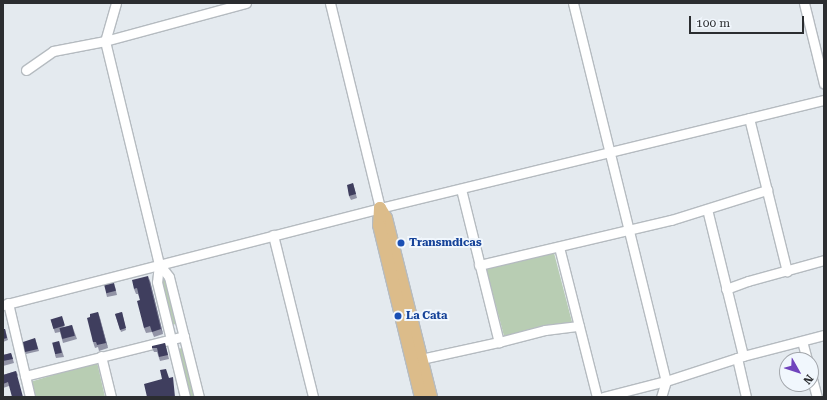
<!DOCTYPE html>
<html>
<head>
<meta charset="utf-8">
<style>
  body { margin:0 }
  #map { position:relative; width:827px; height:400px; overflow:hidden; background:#e4eaef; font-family:"Roboto Serif",serif }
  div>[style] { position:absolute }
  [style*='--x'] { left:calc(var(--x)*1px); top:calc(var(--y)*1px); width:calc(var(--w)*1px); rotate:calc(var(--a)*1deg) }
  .green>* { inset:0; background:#b8cdb3; transform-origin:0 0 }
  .roads { filter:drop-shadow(1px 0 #b5bbc0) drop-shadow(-1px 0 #b5bbc0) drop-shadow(0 1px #b5bbc0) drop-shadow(0 -1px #b5bbc0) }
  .minor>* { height:9px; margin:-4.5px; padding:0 4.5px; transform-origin:4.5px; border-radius:4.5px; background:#fff }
  .major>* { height:12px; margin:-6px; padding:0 6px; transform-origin:6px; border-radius:6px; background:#dcbc8a }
  .wall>* { inset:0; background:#9294a6 }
  .shaded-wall>* { inset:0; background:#70728a }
  .building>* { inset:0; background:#3f3e5e; transform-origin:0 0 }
  .dots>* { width:11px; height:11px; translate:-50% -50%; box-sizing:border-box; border:2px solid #f1f7fd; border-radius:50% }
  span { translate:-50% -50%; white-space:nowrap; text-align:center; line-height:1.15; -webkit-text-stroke:4px #f1f7fd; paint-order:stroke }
  .transit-label { font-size:11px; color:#164399; font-weight:700 }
  .left { translate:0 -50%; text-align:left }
  .frame { position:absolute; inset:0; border:4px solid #2b2d30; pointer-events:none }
  .north { position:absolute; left:779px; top:352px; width:40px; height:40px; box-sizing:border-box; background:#f1f7fd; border:1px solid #a2a6ab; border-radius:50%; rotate:129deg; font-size:11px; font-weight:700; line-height:16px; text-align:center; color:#2b2d30 }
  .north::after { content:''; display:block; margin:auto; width:14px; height:18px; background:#7044bd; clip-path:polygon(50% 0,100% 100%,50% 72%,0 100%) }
  .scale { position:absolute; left:689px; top:16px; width:115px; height:18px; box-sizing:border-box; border:2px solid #2b2d30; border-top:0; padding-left:5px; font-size:12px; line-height:14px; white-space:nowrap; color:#2b2d30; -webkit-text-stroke:3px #f1f7fd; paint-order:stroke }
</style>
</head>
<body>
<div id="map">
  <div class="green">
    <div style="clip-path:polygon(554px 253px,572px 322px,541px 326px,504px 336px,486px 268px)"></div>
    <div style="left:166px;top:279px;width:46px;height:4px;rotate:76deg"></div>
    <div style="left:182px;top:348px;width:50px;height:5px;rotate:76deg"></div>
    <div style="clip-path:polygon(97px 362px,105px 397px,34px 397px,30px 382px)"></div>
  </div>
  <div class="roads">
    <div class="minor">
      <div style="--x:116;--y:3;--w:40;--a:106"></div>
      <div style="--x:105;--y:41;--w:229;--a:76.4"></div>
      <div style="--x:159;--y:264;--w:18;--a:96"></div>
      <div style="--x:157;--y:282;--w:118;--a:76.3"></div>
      <div style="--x:330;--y:3;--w:211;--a:76.3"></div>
      <div style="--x:573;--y:3;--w:389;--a:76.2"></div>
      <div style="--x:666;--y:381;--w:17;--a:107"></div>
      <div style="--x:804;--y:3;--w:83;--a:76.1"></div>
      <div style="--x:26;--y:70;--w:33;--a:-35"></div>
      <div style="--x:53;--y:51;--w:53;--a:-10.9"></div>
      <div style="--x:105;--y:41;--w:146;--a:-15.1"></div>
      <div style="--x:749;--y:118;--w:158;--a:76.1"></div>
      <div style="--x:461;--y:189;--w:158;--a:76.1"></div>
      <div style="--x:707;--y:209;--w:151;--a:76.2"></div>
      <div style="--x:273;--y:235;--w:167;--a:76.1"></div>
      <div style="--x:559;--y:247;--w:155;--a:75.8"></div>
      <div style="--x:159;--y:264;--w:16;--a:52"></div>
      <div style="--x:169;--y:277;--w:124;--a:76"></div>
      <div style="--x:479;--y:265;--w:197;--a:-13.2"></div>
      <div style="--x:671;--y:220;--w:101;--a:-17.4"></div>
      <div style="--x:726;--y:289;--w:23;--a:-20"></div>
      <div style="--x:748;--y:281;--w:79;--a:-15.4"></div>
      <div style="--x:8;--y:303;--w:97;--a:76.8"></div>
      <div style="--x:3;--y:305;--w:389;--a:-14.4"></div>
      <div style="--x:380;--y:208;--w:457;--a:-13.7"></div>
      <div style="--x:802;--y:341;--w:20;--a:75"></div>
      <div style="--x:101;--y:356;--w:42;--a:76.3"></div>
      <div style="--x:737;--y:358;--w:40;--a:77"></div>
      <div style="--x:421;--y:359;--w:80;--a:-12.3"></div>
      <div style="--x:499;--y:342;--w:48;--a:-14.6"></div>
      <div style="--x:545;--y:330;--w:34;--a:-7"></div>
      <div style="--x:811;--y:375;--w:23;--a:75"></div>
      <div style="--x:25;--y:376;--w:164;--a:-14.1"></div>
      <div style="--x:603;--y:397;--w:65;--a:-14.3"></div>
      <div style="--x:666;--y:381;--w:81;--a:-18"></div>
      <div style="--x:743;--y:356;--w:84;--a:-14.5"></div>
    </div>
    <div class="major">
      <div style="--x:380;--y:208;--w:12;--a:59"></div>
      <div style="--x:386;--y:218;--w:185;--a:75.9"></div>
      <div style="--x:380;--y:208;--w:17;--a:93"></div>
      <div style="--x:379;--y:225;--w:177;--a:76.3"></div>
    </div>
  </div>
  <div class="wall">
    <div style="clip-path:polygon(353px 183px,357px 198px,351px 200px,349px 196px)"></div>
    <div style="clip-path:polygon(150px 281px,163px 334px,154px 337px,152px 332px,146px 333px,144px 328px,140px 300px,138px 294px,136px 294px,134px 289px)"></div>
    <div style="clip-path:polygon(115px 287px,117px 295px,107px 297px,106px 293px)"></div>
    <div style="clip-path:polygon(98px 312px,108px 348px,99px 351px,98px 347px,95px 348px,93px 342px,90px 317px)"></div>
    <div style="clip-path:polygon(122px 312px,126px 330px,121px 332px,115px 314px)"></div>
    <div style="clip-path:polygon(51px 320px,65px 327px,72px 325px,77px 339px,63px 343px,60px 332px,55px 333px)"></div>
    <div style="clip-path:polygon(3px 329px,5px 329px,8px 340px,3px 342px)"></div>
    <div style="clip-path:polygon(35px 338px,39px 351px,26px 354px,25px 352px)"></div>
    <div style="clip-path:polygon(59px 341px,64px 357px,56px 358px,55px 355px)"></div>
    <div style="clip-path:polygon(165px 343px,169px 359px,160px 361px,157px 352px,154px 352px,152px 348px)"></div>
    <div style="clip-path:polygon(11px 353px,14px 363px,3px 366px,3px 355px)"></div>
    <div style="clip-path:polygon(16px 371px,18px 375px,9px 386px,3px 388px,3px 375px)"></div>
  </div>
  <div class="shaded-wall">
    <div style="clip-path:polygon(148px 276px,150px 281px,163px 334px,161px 329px)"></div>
    <div style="clip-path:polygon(98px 312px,100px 318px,108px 348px,106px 343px)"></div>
  </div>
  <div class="building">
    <div style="clip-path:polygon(353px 183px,356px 194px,349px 196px,347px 185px)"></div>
    <div style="clip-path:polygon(148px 276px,161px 329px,152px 332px,150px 326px,144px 328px,137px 301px,140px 300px,137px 288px,134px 289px,132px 280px)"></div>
    <div style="left:114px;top:283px;width:8px;height:10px;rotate:76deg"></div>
    <div style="clip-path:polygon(98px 312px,106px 343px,97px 345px,96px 342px,93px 342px,87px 318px,90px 317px,90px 314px)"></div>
    <div style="clip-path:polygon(122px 312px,126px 328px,120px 330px,115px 314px)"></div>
    <div style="left:62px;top:316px;width:10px;height:12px;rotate:73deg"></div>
    <div style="left:72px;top:325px;width:11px;height:13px;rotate:75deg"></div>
    <div style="clip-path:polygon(3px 329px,5px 329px,7px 338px,3px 339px)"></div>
    <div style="clip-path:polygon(35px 338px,38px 349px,25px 352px,23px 342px)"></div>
    <div style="left:59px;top:341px;width:12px;height:7px;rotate:76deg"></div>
    <div style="clip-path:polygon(165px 343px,168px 355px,159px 357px,157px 348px,152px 348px,152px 346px)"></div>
    <div style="clip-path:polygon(11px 353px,13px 359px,3px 361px,3px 355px)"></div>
    <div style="clip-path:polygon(166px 369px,169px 378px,173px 377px,175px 397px,147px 397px,144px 384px,162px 379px,160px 370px)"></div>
    <div style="clip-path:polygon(16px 371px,23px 397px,12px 397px,8px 382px,3px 384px,3px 375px)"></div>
  </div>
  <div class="dots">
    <div style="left:401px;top:243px;background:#1a4fb4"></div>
    <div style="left:398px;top:316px;background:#1a4fb4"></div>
  </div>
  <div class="transit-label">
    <span class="left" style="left:409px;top:243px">Transmdicas</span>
    <span class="left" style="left:406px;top:316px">La Cata</span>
  </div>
  <div class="frame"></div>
  <div class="north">N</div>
  <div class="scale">100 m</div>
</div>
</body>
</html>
